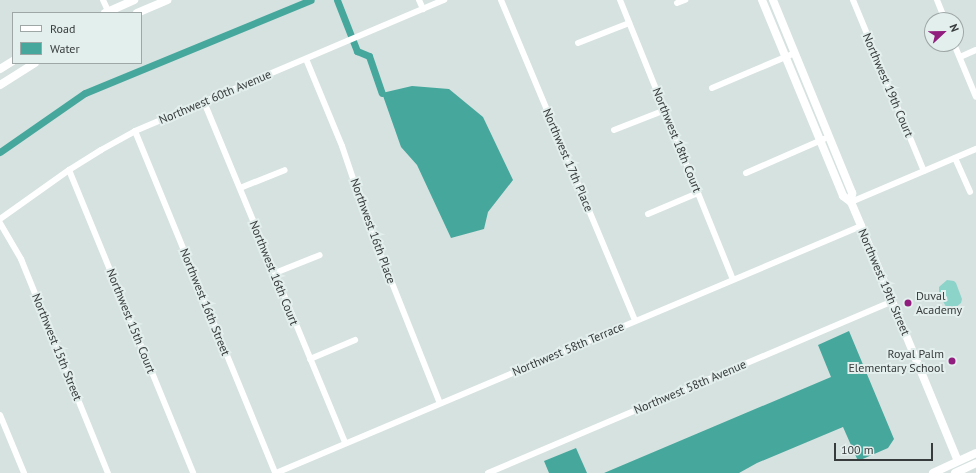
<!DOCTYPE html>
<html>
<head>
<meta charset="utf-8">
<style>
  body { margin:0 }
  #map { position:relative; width:976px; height:473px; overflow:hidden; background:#d6e2e0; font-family:"PT Sans",sans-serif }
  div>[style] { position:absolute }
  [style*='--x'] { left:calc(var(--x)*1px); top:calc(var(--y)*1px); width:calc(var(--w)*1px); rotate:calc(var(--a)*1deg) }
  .green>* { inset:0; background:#8cd3ca }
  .water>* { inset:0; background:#46a79d }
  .canal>* { height:7px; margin:-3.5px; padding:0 3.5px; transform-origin:3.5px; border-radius:3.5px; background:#46a79d }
  .minor>* { height:6px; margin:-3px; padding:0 3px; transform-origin:3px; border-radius:3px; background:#fff }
  .tertiary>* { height:8px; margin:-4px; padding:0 4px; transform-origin:4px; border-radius:4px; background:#fff }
  .dots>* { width:11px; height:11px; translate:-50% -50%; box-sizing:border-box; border:2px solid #e3efed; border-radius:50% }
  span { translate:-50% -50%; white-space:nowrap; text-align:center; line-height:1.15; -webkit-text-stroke:4px #e3efed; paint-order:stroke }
  .street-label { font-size:12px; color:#373b3b }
  .poi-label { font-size:12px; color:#373b3b }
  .left { translate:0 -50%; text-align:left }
  .right { translate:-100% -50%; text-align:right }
  .legend { position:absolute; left:12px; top:12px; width:130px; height:52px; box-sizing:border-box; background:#e3efed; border:1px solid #9ea7a6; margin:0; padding:5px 7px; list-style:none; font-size:12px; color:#373b3b }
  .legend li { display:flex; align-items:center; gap:8px; height:20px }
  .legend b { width:20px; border:1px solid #9ea7a6 }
  .north { position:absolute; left:924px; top:12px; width:40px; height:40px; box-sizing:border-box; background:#e3efed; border:1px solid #9ea7a6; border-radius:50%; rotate:68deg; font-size:11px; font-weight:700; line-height:16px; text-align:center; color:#373b3b }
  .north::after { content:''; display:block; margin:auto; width:14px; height:18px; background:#911e7e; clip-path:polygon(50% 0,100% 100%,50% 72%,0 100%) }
  .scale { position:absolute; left:834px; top:443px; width:99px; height:18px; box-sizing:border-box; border:2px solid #373b3b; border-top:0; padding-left:5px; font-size:12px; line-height:14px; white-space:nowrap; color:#373b3b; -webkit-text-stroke:3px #e3efed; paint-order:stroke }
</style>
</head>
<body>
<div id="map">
  <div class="green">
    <div style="clip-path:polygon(947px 280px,954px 281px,956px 283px,962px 299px,961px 303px,955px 308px,946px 307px,939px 293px,939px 287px)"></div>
  </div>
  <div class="water">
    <div style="clip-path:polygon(412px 86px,449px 89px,483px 117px,513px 180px,488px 212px,484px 229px,451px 238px,417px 165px,401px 147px,382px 93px)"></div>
    <div style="clip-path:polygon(849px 331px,894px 439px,888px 448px,858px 461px,843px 427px,757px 463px,739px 473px,604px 473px,831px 377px,818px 345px)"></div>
    <div style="clip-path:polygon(576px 448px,587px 473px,549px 473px,544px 461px)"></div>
  </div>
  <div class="canal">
    <div style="--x:337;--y:0;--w:55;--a:68.6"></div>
    <div style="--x:357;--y:51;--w:13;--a:23"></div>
    <div style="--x:369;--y:56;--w:39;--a:71"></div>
    <div style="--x:0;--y:152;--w:103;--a:-34.8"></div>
    <div style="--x:85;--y:93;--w:244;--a:-22.4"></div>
  </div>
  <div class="minor">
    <div style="--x:103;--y:0;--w:14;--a:65"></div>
    <div style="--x:419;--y:0;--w:10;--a:66"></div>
    <div style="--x:501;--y:0;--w:347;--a:67.3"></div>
    <div style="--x:620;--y:0;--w:301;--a:68"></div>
    <div style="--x:853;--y:0;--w:185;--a:67.5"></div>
    <div style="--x:937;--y:0;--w:22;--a:68"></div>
    <div style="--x:677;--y:3;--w:9;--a:-21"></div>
    <div style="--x:578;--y:43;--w:55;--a:-21.4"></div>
    <div style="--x:954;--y:44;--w:57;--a:67.5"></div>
    <div style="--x:960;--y:57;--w:17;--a:-24"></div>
    <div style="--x:306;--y:59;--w:94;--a:67.5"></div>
    <div style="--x:342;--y:146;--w:78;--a:71.3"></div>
    <div style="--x:367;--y:220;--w:197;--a:68.3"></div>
    <div style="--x:712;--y:88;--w:90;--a:-22.9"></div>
    <div style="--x:204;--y:102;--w:369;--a:67.5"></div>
    <div style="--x:614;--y:130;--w:55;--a:-21.4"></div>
    <div style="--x:135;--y:131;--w:370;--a:67.7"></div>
    <div style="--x:955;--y:158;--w:37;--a:66"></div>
    <div style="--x:69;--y:170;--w:327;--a:67.7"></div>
    <div style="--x:746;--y:173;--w:85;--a:-23.6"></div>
    <div style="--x:240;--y:188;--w:48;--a:-21.8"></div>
    <div style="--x:851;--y:202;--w:136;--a:-23"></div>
    <div style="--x:648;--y:214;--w:54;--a:-22.8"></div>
    <div style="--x:0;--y:219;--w:85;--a:-35.4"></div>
    <div style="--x:69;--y:170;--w:38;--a:-32"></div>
    <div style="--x:101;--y:150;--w:39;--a:-29"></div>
    <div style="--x:135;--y:131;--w:336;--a:-23"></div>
    <div style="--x:0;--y:223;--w:42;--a:59.7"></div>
    <div style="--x:21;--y:259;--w:231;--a:67.9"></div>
    <div style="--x:275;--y:273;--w:48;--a:-21.8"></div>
    <div style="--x:310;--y:359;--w:49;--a:-22.9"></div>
    <div style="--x:0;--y:415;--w:63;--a:67.5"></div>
    <div style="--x:276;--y:473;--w:635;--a:-22.89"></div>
    <div style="--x:488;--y:473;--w:440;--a:-23"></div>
  </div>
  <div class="tertiary">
    <div style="--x:762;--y:0;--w:212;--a:67.5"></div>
    <div style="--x:843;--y:196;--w:10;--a:37"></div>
    <div style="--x:773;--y:0;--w:209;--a:67.7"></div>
    <div style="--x:852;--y:193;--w:9;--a:96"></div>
    <div style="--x:851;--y:202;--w:26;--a:67"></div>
    <div style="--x:861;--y:226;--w:254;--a:67.6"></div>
    <div style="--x:105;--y:13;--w:32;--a:-24"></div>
    <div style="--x:137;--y:13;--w:33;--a:-23"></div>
    <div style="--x:0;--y:69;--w:15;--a:-32"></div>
    <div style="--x:0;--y:85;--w:41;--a:-32.2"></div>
    <div style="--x:933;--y:473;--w:47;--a:-24.9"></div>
    <div style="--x:955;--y:473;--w:23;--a:-25"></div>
  </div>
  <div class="dots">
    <div style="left:908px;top:303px;background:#911e7e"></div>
    <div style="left:952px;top:361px;background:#911e7e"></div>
  </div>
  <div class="street-label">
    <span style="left:888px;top:85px;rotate:67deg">Northwest 19th Court</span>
    <span style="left:215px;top:97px;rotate:-23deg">Northwest 60th Avenue</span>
    <span style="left:677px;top:140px;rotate:68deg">Northwest 18th Court</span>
    <span style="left:568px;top:160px;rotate:67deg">Northwest 17th Place</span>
    <span style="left:373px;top:231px;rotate:70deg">Northwest 16th Place</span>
    <span style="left:274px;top:273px;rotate:68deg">Northwest 16th Court</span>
    <span style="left:884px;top:282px;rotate:67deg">Northwest 19th Street</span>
    <span style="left:205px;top:302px;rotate:68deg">Northwest 16th Street</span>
    <span style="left:131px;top:321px;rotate:68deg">Northwest 15th Court</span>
    <span style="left:57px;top:347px;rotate:68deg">Northwest 15th Street</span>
    <span style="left:568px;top:349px;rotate:-23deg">Northwest 58th Terrace</span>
    <span style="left:690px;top:387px;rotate:-23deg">Northwest 58th Avenue</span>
  </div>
  <div class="poi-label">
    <span class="left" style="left:916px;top:303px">Duval<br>Academy</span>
    <span class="right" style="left:944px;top:361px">Royal Palm<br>Elementary School</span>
  </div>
  <ul class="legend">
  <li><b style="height:5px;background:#fff"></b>Road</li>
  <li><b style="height:11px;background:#46a79d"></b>Water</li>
  </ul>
  <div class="north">N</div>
  <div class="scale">100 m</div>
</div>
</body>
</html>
